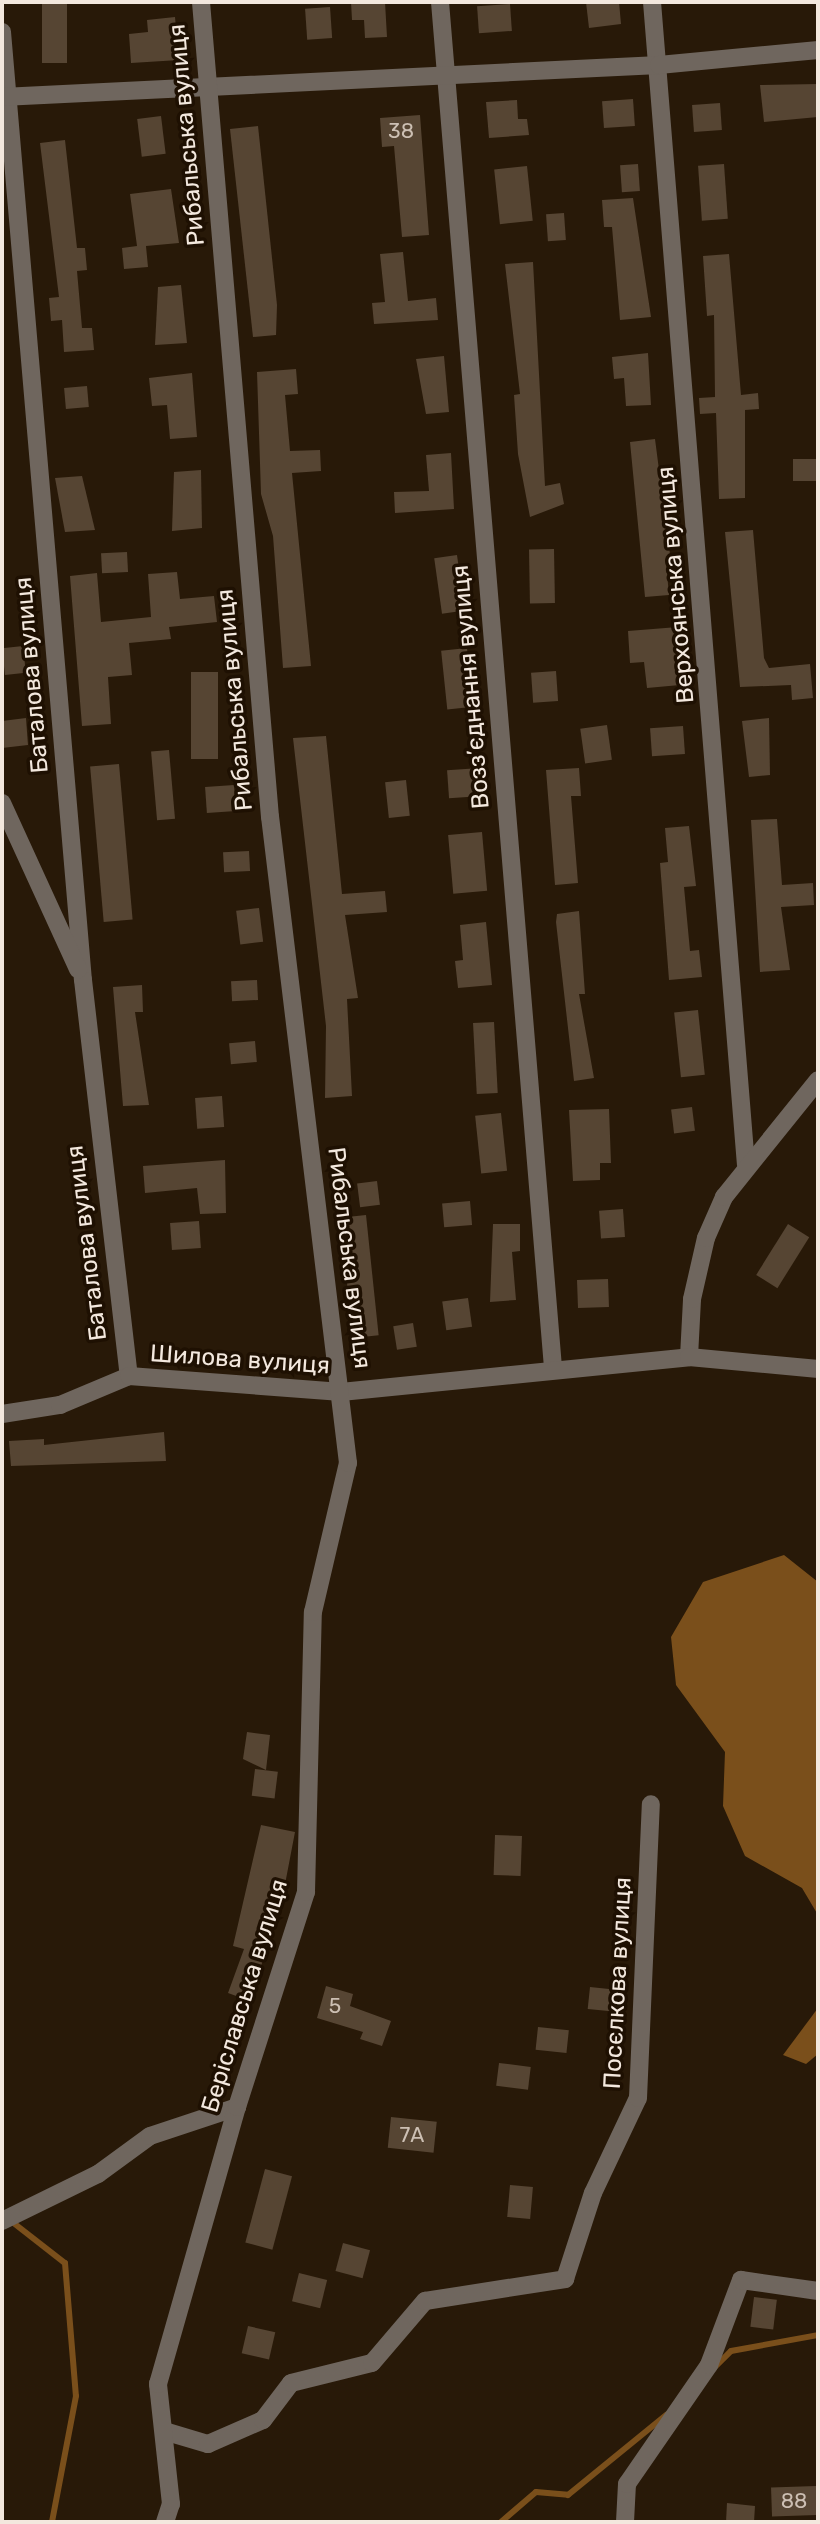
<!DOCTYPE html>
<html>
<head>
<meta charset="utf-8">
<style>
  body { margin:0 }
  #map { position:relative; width:820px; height:2524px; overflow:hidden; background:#281908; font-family:Rubik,sans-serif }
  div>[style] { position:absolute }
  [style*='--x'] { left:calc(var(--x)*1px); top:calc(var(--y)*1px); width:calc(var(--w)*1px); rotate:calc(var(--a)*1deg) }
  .water>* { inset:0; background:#7a4f1b }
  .stream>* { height:6px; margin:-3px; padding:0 3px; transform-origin:3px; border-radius:3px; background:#7a4f1b }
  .building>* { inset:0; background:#564533; transform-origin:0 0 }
  .minor>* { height:18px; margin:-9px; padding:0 9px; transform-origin:9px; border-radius:9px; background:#6f665e }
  span { translate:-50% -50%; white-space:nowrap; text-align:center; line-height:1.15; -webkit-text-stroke:7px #1e1002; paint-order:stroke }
  .number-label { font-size:21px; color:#ccbfb3 }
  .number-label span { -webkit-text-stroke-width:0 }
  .street-label { font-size:24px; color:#f3e8de }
  .frame { position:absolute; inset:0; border:4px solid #f3e8de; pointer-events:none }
</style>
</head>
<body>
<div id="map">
  <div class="water">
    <div style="clip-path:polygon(784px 1555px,818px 1582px,818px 1915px,802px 1888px,745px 1856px,723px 1806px,725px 1752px,676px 1685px,671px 1637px,703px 1582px)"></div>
    <div style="clip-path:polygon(818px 2008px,818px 2054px,806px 2064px,783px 2055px)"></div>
  </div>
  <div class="stream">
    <div style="--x:11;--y:2221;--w:68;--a:37.9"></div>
    <div style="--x:65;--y:2263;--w:133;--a:85.3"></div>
    <div style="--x:76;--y:2396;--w:128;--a:100.8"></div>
    <div style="--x:716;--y:2366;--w:21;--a:-45"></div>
    <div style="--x:731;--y:2351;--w:88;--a:-10.4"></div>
    <div style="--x:501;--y:2522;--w:46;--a:-40.6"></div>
    <div style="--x:536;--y:2492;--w:32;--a:5"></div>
    <div style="--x:568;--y:2495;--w:127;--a:-39.2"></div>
  </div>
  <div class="building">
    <div style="left:42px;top:2px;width:25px;height:61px"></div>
    <div style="clip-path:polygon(351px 2px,385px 2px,387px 37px,365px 38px,364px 20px,352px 20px)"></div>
    <div style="clip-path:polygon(586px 2px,619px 2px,621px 24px,589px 28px)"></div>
    <div style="left:510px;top:4px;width:27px;height:33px;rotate:86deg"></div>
    <div style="left:330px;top:7px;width:31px;height:25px;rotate:86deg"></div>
    <div style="clip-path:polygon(175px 17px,179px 60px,131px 63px,129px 34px,148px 32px,147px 20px)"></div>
    <div style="clip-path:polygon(818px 84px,818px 117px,764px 122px,760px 85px)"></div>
    <div style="left:633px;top:99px;width:27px;height:31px;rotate:86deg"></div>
    <div style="clip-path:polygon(517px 100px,518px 119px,527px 119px,529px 135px,489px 138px,486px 102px)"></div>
    <div style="left:720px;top:103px;width:27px;height:28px;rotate:86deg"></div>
    <div style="clip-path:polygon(420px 115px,429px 235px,402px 237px,394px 146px,382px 147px,380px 118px)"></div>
    <div style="left:161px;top:116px;width:38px;height:24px;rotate:83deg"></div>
    <div style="clip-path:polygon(258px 126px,277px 305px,276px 335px,253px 337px,230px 129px)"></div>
    <div style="clip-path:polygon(65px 140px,77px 248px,85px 248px,87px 270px,77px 271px,82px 328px,92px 328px,94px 350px,64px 352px,62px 320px,51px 321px,49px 298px,59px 297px,40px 143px)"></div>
    <div style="left:638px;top:164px;width:27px;height:18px;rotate:86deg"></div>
    <div style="left:724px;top:164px;width:55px;height:26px;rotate:86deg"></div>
    <div style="left:527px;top:166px;width:55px;height:33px;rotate:84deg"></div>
    <div style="clip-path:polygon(171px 189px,179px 243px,146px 246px,148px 267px,124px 269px,122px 248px,137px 246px,130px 194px)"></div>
    <div style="clip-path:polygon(633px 198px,651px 317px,620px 320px,612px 227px,604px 227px,602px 200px)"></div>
    <div style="left:564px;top:213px;width:27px;height:18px;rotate:86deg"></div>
    <div style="clip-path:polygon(403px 252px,408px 301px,436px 298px,438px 320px,374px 324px,372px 303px,385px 302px,380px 254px)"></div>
    <div style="clip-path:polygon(729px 254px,741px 395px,758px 393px,759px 409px,745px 410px,745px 498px,719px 499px,716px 413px,700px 414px,699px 398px,715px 397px,714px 315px,707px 316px,703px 256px)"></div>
    <div style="clip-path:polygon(533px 262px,545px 486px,560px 483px,564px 504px,530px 517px,518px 454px,514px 395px,520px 394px,505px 264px)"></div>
    <div style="clip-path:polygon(181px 285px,187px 343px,155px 345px,158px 287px)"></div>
    <div style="clip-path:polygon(648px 353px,651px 405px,626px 406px,624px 378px,614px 379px,612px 357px)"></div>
    <div style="clip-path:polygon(444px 356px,449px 412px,426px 414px,416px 359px)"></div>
    <div style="clip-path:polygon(296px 369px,298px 394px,285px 395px,290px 451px,320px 450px,321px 471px,292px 473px,311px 666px,283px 668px,273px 536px,261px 494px,257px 372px)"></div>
    <div style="clip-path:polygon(192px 373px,197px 437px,170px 439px,167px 405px,152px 406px,149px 378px)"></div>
    <div style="left:87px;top:386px;width:21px;height:23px;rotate:85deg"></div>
    <div style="clip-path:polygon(655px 439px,671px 562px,666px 562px,669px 595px,645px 597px,630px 442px)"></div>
    <div style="clip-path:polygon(451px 453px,454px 509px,395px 513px,394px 492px,429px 491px,426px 455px)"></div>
    <div style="left:818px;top:459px;width:22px;height:25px;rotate:90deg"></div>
    <div style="clip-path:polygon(201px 470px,202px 528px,172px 531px,174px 472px)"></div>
    <div style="clip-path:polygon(82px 476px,95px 530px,65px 532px,55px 478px)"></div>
    <div style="clip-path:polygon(753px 530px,764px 658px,769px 668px,810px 664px,813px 698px,792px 700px,791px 685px,740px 687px,725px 532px)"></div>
    <div style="left:554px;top:549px;width:54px;height:25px;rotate:89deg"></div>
    <div style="left:127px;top:552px;width:20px;height:26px;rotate:87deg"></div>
    <div style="left:457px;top:555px;width:56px;height:23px;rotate:82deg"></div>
    <div style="clip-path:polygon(177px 572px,180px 599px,214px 596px,217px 622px,169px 627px,171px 639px,129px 643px,132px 675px,108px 677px,111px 724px,82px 726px,70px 576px,97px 573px,101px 622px,151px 617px,148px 574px)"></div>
    <div style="clip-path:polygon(678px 627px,680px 685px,647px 688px,644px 662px,630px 663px,628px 631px)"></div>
    <div style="left:23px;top:646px;width:27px;height:21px;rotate:84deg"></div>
    <div style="left:467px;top:648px;width:59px;height:26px;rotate:84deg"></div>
    <div style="left:556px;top:671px;width:30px;height:25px;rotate:86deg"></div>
    <div style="left:218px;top:672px;width:87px;height:27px;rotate:90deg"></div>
    <div style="clip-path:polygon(26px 718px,28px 745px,2px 748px,2px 721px)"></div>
    <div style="clip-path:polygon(769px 718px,770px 775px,749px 777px,742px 721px)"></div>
    <div style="left:607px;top:725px;width:35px;height:27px;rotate:82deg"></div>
    <div style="left:683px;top:726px;width:28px;height:33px;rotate:86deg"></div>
    <div style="clip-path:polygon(326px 736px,342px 894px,385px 891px,387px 912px,345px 915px,358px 998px,347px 999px,352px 1096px,325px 1098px,326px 1026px,293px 738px)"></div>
    <div style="left:169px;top:750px;width:69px;height:18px;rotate:85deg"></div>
    <div style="left:119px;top:764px;width:156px;height:29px;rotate:85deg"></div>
    <div style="left:480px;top:768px;width:28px;height:33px;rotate:86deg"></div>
    <div style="clip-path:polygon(579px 768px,581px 796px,571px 796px,578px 883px,555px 885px,546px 770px)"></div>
    <div style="left:406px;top:780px;width:36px;height:21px;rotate:84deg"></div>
    <div style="left:234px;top:785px;width:26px;height:29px;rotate:86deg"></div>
    <div style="clip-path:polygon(777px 819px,782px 885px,813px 883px,814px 905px,781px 907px,790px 970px,760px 972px,751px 820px)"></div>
    <div style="clip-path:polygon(689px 826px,696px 886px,684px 887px,690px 951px,699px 950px,702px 977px,669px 980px,660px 863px,668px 862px,665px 828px)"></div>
    <div style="left:482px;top:832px;width:59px;height:34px;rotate:85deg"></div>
    <div style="left:249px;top:851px;width:20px;height:26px;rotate:87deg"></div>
    <div style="left:259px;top:908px;width:34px;height:23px;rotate:83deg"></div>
    <div style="clip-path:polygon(579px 911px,585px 994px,579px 994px,594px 1078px,574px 1081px,556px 922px,557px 914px)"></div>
    <div style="clip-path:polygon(486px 922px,492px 985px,458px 988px,455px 961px,463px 960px,460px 925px)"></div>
    <div style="left:257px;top:980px;width:20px;height:26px;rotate:87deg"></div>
    <div style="clip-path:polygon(142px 985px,143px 1012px,135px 1012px,149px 1105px,123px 1106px,113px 987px)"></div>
    <div style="left:698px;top:1010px;width:65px;height:24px;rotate:84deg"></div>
    <div style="left:494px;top:1022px;width:71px;height:21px;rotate:87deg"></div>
    <div style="left:255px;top:1041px;width:21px;height:26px;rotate:85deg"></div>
    <div style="left:222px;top:1096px;width:31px;height:27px;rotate:86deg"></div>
    <div style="left:692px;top:1107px;width:24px;height:21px;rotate:83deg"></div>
    <div style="clip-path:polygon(609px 1109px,611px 1163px,600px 1163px,600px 1180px,573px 1181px,569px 1110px)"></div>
    <div style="left:501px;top:1113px;width:58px;height:26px;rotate:84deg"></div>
    <div style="clip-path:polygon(225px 1160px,226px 1213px,200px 1214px,197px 1188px,145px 1193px,143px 1166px)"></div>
    <div style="left:377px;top:1181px;width:24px;height:20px;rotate:83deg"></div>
    <div style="left:470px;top:1201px;width:24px;height:28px;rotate:85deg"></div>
    <div style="left:623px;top:1209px;width:28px;height:24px;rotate:86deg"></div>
    <div style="left:366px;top:1215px;width:121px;height:26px;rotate:84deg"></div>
    <div style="left:199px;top:1221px;width:27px;height:29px;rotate:86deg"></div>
    <div style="clip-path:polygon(493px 1224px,520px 1224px,520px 1251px,512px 1252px,516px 1300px,490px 1302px)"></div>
    <div style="left:788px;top:1224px;width:25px;height:60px;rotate:32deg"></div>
    <div style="left:608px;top:1279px;width:28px;height:31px;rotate:88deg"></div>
    <div style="left:468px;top:1298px;width:29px;height:26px;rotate:82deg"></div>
    <div style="left:413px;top:1323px;width:24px;height:20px;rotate:81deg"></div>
    <div style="clip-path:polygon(164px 1432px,166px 1461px,11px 1466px,9px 1441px,44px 1439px,44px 1445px)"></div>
    <div style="clip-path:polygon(247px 1732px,270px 1735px,266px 1770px,243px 1759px)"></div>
    <div style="left:255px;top:1769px;width:23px;height:27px;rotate:7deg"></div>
    <div style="clip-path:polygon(261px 1825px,295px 1832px,282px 1900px,250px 2001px,228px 1993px,244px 1949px,233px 1946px)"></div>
    <div style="left:495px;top:1835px;width:27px;height:40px;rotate:2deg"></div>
    <div style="clip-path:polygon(326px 1986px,353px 1994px,350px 2006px,391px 2021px,382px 2046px,360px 2039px,363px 2032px,317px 2018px)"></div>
    <div style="left:590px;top:1987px;width:31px;height:22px;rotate:6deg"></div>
    <div style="left:538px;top:2027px;width:31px;height:23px;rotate:6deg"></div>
    <div style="left:499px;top:2063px;width:32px;height:23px;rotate:7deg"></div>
    <div style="left:391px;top:2117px;width:46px;height:31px;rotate:6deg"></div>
    <div style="left:265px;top:2169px;width:28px;height:76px;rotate:15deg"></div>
    <div style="left:510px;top:2185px;width:23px;height:32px;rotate:5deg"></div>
    <div style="left:343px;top:2243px;width:28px;height:29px;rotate:15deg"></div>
    <div style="left:299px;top:2273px;width:29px;height:29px;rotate:14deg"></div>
    <div style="left:754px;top:2297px;width:23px;height:30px;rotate:7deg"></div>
    <div style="left:248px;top:2326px;width:28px;height:28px;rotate:13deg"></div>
    <div style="left:816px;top:2486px;width:29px;height:45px;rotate:88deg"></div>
    <div style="clip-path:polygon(727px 2503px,755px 2506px,754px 2522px,726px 2522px)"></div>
  </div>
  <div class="minor">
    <div style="--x:440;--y:2;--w:1372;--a:85.27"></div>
    <div style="--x:652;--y:2;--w:1166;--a:85.38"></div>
    <div style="--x:2;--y:32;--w:951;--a:85.12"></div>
    <div style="--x:83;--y:980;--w:399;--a:83.4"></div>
    <div style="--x:2;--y:97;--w:658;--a:-2.79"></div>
    <div style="--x:659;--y:65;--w:160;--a:-5.4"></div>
    <div style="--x:2;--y:803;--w:183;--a:65.4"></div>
    <div style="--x:689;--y:1357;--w:58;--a:-87"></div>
    <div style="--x:692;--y:1299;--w:63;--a:-77.1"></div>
    <div style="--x:706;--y:1238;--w:45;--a:-66.3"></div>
    <div style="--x:724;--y:1197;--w:150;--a:-51.2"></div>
    <div style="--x:2;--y:1414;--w:59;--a:-8.8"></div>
    <div style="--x:60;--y:1405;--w:75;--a:-22.8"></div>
    <div style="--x:129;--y:1376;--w:213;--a:4.3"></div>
    <div style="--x:341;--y:1392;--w:350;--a:-5.7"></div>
    <div style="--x:689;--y:1357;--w:130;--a:5.3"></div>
    <div style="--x:2;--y:2221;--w:107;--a:-26.1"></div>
    <div style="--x:98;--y:2174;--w:64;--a:-36.2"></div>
    <div style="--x:150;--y:2136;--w:92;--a:-18.4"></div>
    <div style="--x:164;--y:2431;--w:46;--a:16.5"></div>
    <div style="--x:208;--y:2444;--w:60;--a:-23.6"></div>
    <div style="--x:263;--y:2420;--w:46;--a:-52.9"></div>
    <div style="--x:291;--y:2383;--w:83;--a:-13.9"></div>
    <div style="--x:372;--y:2363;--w:82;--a:-49.5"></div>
    <div style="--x:425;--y:2301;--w:142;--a:-8.9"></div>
    <div style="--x:565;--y:2279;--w:90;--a:-72"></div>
    <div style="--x:593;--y:2193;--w:105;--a:-64.7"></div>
    <div style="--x:638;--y:2098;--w:294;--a:-87.5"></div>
    <div style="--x:165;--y:2522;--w:19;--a:-72"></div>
    <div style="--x:171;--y:2504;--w:121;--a:-96.2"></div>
    <div style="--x:158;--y:2384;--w:288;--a:-74.1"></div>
    <div style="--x:237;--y:2107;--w:226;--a:-72.2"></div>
    <div style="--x:306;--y:1892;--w:280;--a:-88.6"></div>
    <div style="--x:313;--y:1612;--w:153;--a:-76.8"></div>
    <div style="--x:348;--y:1463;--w:651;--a:-96.88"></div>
    <div style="--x:270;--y:817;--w:818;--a:-94.84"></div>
    <div style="--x:625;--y:2522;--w:38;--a:-87"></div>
    <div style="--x:627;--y:2484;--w:145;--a:-55.4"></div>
    <div style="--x:709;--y:2365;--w:91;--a:-69.4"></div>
    <div style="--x:741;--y:2280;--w:78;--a:8.1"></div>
  </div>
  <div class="number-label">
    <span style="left:401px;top:131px">38</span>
    <span style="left:335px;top:2006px">5</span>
    <span style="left:412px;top:2135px">7А</span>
    <span style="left:794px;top:2501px">88</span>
  </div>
  <div class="street-label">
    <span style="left:187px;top:135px;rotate:-95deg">Рибальська вулиця</span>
    <span style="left:676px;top:585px;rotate:-95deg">Верхоянська вулиця</span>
    <span style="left:32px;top:675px;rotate:-95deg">Баталова вулиця</span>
    <span style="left:471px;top:687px;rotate:-95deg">Возз’єднання вулиця</span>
    <span style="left:235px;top:700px;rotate:-95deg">Рибальська вулиця</span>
    <span style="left:87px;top:1243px;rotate:-97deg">Баталова вулиця</span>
    <span style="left:349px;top:1258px;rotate:83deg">Рибальська вулиця</span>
    <span style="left:240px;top:1360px;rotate:4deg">Шилова вулиця</span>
    <span style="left:618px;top:1983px;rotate:-87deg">Посєлкова вулиця</span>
    <span style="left:245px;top:1996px;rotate:-73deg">Беріславська вулиця</span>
  </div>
  <div class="frame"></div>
</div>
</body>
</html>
